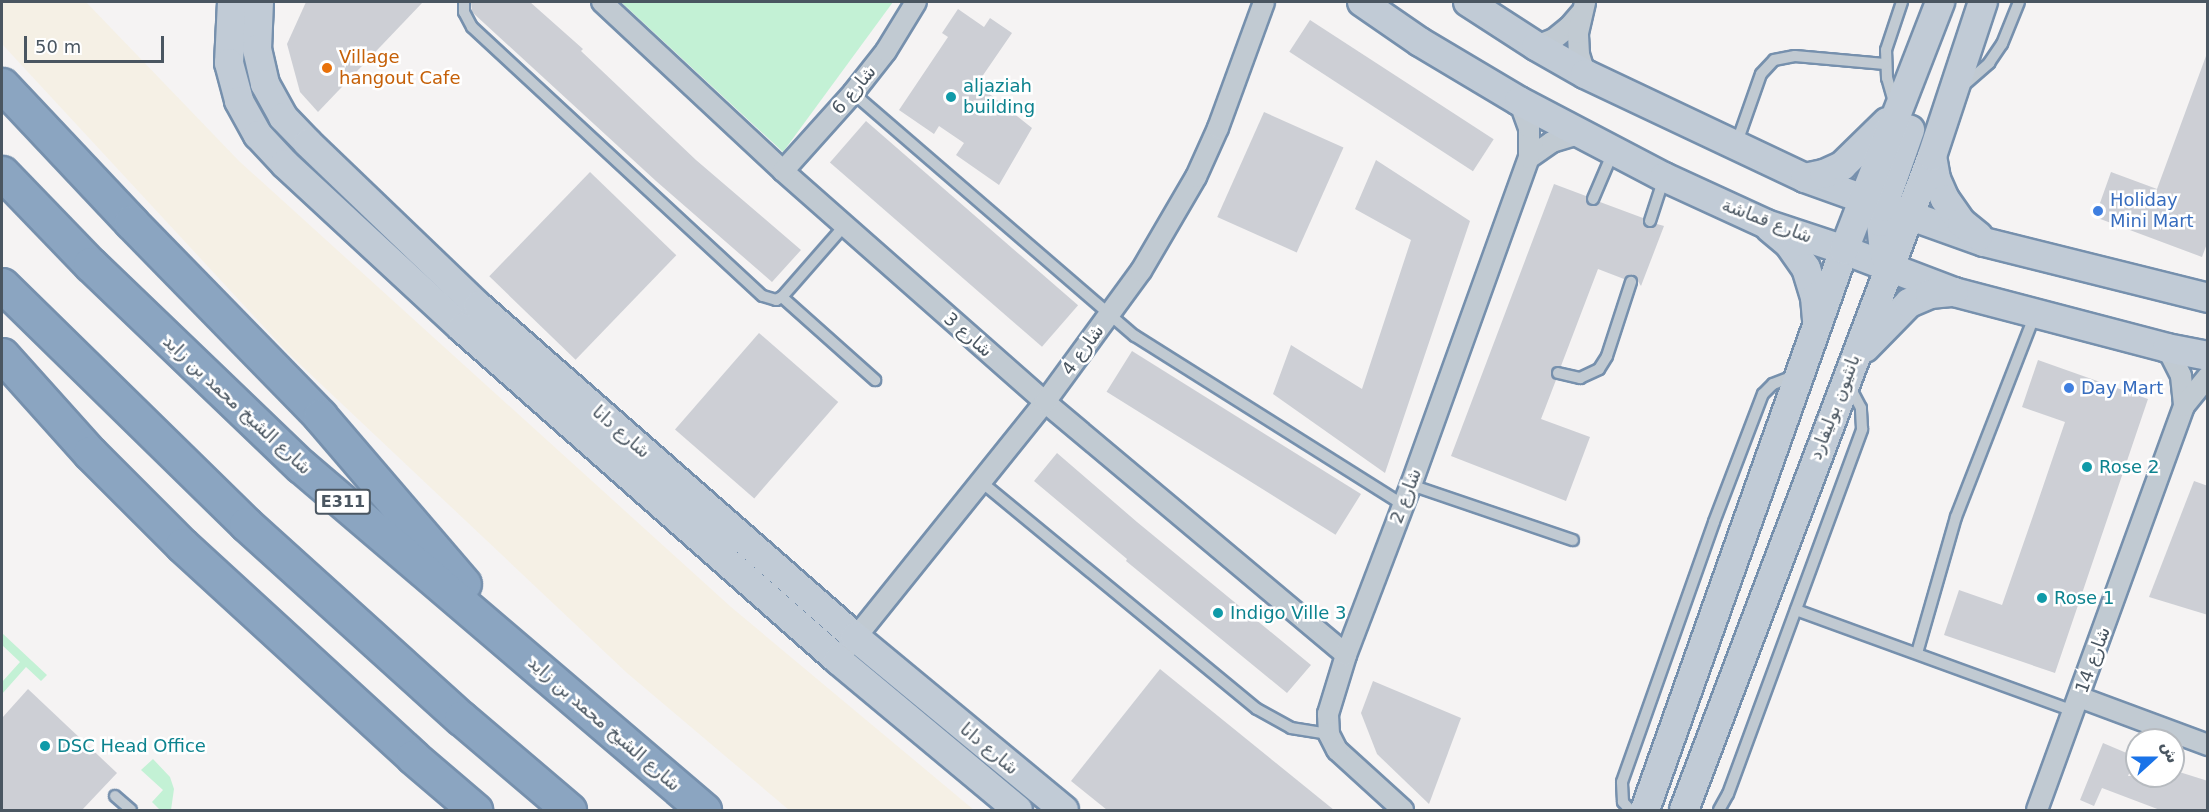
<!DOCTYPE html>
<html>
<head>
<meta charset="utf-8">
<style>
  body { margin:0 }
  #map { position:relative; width:2209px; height:812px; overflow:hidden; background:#f5f3f3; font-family:"DejaVu Sans","Noto Naskh Arabic",sans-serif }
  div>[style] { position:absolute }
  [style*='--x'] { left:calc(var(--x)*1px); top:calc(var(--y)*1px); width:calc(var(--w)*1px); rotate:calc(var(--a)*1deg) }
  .green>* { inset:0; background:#c3f1d5 }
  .sand>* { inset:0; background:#f5f0e5 }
  .building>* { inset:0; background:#cdcfd5; transform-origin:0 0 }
  .roads { filter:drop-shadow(2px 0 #7690ad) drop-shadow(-2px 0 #7690ad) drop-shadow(0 2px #7690ad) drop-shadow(0 -2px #7690ad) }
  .lane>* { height:10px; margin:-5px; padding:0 5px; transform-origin:5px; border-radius:5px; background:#c1cad2 }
  .street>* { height:20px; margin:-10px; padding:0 10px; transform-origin:10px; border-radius:10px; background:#c1cad2 }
  .secondary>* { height:28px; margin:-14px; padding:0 14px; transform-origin:14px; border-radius:14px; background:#c1cbd6 }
  .highway>* { height:33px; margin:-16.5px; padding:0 16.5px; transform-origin:16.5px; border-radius:16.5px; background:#8ba5c1 }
  .dots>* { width:16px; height:16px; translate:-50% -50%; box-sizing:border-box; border:3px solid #fff; border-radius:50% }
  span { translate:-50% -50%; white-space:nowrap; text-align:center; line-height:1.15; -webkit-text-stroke:5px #fff; paint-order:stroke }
  .shield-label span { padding:2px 4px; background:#fff; border:2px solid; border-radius:4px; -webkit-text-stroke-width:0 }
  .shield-label { font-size:16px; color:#4a5661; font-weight:700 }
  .food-label { font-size:18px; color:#c56008 }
  .left { translate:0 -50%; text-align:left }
  .culture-label { font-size:18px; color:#0d838f }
  .street-label { font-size:18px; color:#4a5661 }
  .shop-label { font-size:18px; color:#366cbe }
  .frame { position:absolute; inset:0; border:3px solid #4a5661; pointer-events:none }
  .north { position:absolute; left:2125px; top:728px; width:60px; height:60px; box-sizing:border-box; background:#fff; border:2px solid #b7bbc0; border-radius:50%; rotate:69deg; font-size:16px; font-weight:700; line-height:24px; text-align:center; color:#4a5661 }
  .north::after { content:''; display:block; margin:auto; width:21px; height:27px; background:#1a73e8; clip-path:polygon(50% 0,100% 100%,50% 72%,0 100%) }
  .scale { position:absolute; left:24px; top:36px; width:140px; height:27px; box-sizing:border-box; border:3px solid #4a5661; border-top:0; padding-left:8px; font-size:18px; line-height:21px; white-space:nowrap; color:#4a5661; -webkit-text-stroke:4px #fff; paint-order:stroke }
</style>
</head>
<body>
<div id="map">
  <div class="green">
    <div style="clip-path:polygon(621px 2px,893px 2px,783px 152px)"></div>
    <div style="clip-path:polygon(2px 633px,47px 675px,41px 681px,26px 667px,2px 694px,2px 682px,20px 662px,2px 645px)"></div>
    <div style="clip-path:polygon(153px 759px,170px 777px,174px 789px,171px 810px,160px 810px,152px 802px,163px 790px,141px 770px)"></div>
  </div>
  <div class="sand">
    <div style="clip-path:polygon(2px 2px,86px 2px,239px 161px,731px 607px,974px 810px,789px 810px,627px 673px,288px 353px,2px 44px)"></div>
  </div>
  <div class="building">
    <div style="clip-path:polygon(306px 2px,423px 2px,318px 112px,300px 92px,287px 44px)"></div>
    <div style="clip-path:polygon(471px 2px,530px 2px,583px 49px,581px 51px,696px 160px,801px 250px,772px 282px,656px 181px,472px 12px)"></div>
    <div style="clip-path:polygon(958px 9px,984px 27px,990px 18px,1012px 33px,977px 84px,1032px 128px,999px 185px,956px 155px,964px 143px,939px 126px,934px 134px,899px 110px,948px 37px,942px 33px)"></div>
    <div style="left:1310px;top:20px;width:219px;height:38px;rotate:33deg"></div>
    <div style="clip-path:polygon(2206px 56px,2208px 241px,2202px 257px,2095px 217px,2111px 172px,2157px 189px)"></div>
    <div style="left:1264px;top:112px;width:87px;height:115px;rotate:24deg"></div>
    <div style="left:866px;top:121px;width:281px;height:55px;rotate:41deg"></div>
    <div style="clip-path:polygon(1376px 160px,1470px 221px,1385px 473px,1273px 394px,1291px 345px,1362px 389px,1411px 240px,1355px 209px)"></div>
    <div style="left:590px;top:172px;width:120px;height:145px;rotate:44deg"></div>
    <div style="clip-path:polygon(1554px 184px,1586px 196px,1587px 203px,1591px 206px,1600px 202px,1643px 218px,1647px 228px,1652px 228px,1657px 224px,1664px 226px,1641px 286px,1634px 275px,1629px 275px,1624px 279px,1598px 269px,1561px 366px,1555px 366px,1551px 371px,1551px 376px,1556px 380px,1541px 419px,1590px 437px,1566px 501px,1451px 456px)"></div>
    <div style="left:759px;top:333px;width:105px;height:128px;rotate:41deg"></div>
    <div style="left:1132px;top:351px;width:270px;height:48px;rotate:32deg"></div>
    <div style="clip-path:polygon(2038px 360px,2148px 399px,2055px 673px,1944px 635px,1959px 590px,2002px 605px,2034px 513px,2065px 422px,2022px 407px)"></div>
    <div style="clip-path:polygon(1057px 453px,1137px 522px,1311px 665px,1287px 693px,1126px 561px,1127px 559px,1034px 481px)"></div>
    <div style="clip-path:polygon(2194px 481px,2208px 486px,2208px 615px,2149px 597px)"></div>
    <div style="clip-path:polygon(1160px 669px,1334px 810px,1107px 810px,1071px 781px)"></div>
    <div style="clip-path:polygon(1373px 681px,1461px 718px,1429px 804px,1377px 754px,1361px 713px)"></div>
    <div style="clip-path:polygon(28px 689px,117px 773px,82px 810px,2px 810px,2px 718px)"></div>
    <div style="clip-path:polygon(2103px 743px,2136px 757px,2128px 776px,2173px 776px,2173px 770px,2208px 781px,2208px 810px,2160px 810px,2102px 788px,2094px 806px,2080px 800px)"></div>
  </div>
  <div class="roads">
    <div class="lane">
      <div style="--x:464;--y:2;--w:10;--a:90"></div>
      <div style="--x:464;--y:12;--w:17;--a:62"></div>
      <div style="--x:472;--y:27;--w:396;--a:42.8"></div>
      <div style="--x:763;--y:296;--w:14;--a:17"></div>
      <div style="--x:776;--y:300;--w:7;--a:-27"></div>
      <div style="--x:782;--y:297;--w:96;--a:-48.8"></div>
      <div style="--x:1963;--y:86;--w:35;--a:-41"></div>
      <div style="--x:1989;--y:63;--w:23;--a:-56"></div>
      <div style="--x:2002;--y:44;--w:45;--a:-68"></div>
      <div style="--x:853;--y:93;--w:372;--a:40.8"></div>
      <div style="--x:1135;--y:336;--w:315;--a:32.2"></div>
      <div style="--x:1894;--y:102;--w:25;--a:-106"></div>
      <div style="--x:1887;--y:78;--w:28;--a:-92"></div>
      <div style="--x:1886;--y:50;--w:51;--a:-71.6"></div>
      <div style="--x:1736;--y:145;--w:75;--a:-70.6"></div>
      <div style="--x:1761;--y:74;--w:19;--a:-47"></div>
      <div style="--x:1774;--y:60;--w:21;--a:-11"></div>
      <div style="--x:1795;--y:56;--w:90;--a:5.1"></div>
      <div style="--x:1593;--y:199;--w:51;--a:-66.9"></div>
      <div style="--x:1650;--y:221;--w:45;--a:-72"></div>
      <div style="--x:782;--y:297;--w:125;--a:41.7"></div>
      <div style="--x:1558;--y:373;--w:23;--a:13"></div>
      <div style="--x:1580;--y:378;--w:21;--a:-25"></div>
      <div style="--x:1599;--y:369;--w:15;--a:-58"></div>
      <div style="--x:1607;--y:356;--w:78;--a:-72"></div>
      <div style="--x:979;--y:480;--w:360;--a:39.5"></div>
      <div style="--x:1257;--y:709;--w:39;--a:29"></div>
      <div style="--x:1291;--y:728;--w:38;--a:9"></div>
      <div style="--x:1411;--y:485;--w:171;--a:18.8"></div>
      <div style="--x:1796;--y:610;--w:296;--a:20"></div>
      <div style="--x:1917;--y:653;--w:141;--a:-74"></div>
      <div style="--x:1956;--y:517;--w:218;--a:-68.7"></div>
      <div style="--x:115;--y:796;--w:21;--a:41"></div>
      <div style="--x:1630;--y:810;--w:11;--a:-131"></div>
      <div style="--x:1623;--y:802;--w:20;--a:-93"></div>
      <div style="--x:1622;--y:782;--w:276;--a:-70.5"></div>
      <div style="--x:1714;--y:522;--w:137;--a:-69.1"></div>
      <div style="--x:1763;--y:394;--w:14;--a:-45"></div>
      <div style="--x:1773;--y:384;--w:25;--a:-21"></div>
      <div style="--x:1719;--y:810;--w:18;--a:-61"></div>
      <div style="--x:1728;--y:794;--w:389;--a:-69.8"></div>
      <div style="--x:1862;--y:429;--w:21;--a:-93"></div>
      <div style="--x:1861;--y:408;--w:24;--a:-118"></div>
    </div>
    <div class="street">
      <div style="--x:602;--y:2;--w:248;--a:43"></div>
      <div style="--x:783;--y:171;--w:349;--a:41.4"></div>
      <div style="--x:1045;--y:402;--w:393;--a:40"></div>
      <div style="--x:1536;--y:46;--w:19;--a:-21"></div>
      <div style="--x:1554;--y:39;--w:19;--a:-39"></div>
      <div style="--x:1569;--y:27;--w:18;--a:-49"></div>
      <div style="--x:1585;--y:74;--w:21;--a:-107"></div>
      <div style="--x:1579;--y:54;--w:21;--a:-93"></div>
      <div style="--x:1578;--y:33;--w:32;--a:-77"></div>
      <div style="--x:1529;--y:158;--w:28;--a:-35"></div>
      <div style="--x:1552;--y:142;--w:28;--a:-17"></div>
      <div style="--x:783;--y:171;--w:105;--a:-48.1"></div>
      <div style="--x:853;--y:93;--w:53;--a:-51.8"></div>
      <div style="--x:886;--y:51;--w:57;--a:-58.5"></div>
      <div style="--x:2167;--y:348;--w:31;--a:63"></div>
      <div style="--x:2181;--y:376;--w:30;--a:84"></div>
      <div style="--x:848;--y:647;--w:314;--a:-51.2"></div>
      <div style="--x:1045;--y:402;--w:162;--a:-53.8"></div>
      <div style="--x:1141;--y:271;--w:109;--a:-59.7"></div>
      <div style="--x:1196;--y:177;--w:54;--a:-65.8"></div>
      <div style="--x:1218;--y:128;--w:134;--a:-69.9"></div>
      <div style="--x:2079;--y:697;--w:138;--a:20.4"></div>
      <div style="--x:1403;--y:810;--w:89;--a:-137.7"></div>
      <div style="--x:1337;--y:750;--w:18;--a:-117"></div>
      <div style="--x:1329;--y:734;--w:20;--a:-93"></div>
      <div style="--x:1328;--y:714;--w:62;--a:-73"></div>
      <div style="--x:1346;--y:655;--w:182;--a:-69.1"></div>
      <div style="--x:1411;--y:485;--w:348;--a:-70.2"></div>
      <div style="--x:1529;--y:158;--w:30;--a:-90"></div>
      <div style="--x:1529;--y:128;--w:29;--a:-110"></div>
      <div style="--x:2037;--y:810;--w:430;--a:-70"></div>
      <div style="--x:2184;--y:406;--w:38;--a:-51"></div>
    </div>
    <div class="secondary">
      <div style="--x:232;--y:2;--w:61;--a:92.8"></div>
      <div style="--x:229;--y:63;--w:39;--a:75"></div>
      <div style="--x:239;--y:101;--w:39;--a:61"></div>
      <div style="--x:258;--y:135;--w:40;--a:47"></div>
      <div style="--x:285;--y:164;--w:241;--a:42.8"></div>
      <div style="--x:462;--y:328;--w:502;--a:41.44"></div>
      <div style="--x:838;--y:660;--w:234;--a:39.8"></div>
      <div style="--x:259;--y:2;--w:47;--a:92.4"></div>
      <div style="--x:257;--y:49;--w:36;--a:77"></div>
      <div style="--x:265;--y:84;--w:38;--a:61"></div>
      <div style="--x:283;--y:117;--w:36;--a:46"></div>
      <div style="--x:308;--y:143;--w:236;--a:43.8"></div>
      <div style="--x:478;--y:306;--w:502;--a:41.28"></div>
      <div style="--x:855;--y:637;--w:271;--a:39.6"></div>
      <div style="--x:1362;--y:2;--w:70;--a:34.6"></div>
      <div style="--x:1420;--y:42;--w:115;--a:30.8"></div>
      <div style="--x:1519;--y:101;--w:164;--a:27.7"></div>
      <div style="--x:1664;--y:177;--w:112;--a:24.7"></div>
      <div style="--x:1766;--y:224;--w:82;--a:18.4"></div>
      <div style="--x:1844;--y:250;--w:118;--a:20.9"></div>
      <div style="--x:1954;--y:292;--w:220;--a:14.7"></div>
      <div style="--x:2167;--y:348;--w:42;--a:11"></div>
      <div style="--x:1468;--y:2;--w:81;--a:32.9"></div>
      <div style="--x:1536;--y:46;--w:56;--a:29.7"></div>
      <div style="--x:1585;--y:74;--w:243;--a:25.3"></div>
      <div style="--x:1805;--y:178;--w:190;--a:19.7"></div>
      <div style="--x:1984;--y:242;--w:231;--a:14"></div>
      <div style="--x:1932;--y:156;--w:23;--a:80"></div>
      <div style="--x:1936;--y:179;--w:22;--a:66"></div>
      <div style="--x:1945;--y:199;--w:29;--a:55"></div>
      <div style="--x:1962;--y:223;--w:21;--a:39"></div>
      <div style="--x:1805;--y:178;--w:19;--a:-12"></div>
      <div style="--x:1824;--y:174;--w:20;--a:-24"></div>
      <div style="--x:1842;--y:166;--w:63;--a:-44.4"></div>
      <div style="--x:1770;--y:228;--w:25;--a:40"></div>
      <div style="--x:1789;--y:244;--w:29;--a:55"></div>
      <div style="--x:1806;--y:268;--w:30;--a:73"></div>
      <div style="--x:1815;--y:297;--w:25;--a:85"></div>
      <div style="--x:1889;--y:267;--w:16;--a:-108"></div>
      <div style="--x:1884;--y:252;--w:30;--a:-96"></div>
      <div style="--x:1881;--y:222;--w:15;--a:-82"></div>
      <div style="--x:1883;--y:207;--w:82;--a:-70.7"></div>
      <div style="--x:1865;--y:348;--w:63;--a:-45.6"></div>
      <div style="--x:1909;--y:303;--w:23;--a:-23"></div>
      <div style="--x:1930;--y:294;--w:24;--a:-5"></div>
      <div style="--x:1645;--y:810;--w:594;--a:-70.44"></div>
      <div style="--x:1844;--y:250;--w:266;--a:-68.8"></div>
      <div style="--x:1684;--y:810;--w:699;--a:-69.23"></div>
      <div style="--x:1932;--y:156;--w:162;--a:-71.7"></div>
    </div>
    <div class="highway">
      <div style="--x:2;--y:85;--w:188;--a:46.7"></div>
      <div style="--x:131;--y:222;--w:271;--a:45.7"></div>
      <div style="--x:320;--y:416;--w:221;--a:49.4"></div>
      <div style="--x:2;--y:173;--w:127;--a:46"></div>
      <div style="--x:90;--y:264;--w:292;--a:43.8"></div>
      <div style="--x:301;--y:466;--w:530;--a:40.48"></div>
      <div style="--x:2;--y:285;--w:342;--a:44.4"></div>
      <div style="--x:246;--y:524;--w:290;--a:42.1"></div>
      <div style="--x:461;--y:718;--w:142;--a:40.4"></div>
      <div style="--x:2;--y:355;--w:132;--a:48.1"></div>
      <div style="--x:90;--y:453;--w:130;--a:45"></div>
      <div style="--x:182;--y:545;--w:314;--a:42.5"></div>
      <div style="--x:413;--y:757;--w:82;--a:40.5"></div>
    </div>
  </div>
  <div class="dots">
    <div style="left:327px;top:68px;background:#e8710a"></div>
    <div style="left:951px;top:97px;background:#0f9aa8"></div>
    <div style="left:2098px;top:211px;background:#3f7fe0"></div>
    <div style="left:2069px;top:388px;background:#3f7fe0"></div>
    <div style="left:2087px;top:467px;background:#0f9aa8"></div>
    <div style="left:2042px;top:598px;background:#0f9aa8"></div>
    <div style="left:1218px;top:613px;background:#0f9aa8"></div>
    <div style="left:45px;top:746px;background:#0f9aa8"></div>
  </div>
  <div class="shield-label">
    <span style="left:343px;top:502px">E311</span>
  </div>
  <div class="food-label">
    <span class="left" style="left:339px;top:68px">Village<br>hangout Cafe</span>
  </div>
  <div class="culture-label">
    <span class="left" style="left:963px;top:97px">aljaziah<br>building</span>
    <span class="left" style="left:2099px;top:467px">Rose 2</span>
    <span class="left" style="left:2054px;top:598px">Rose 1</span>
    <span class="left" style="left:1230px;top:613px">Indigo Ville 3</span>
    <span class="left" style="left:57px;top:746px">DSC Head Office</span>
  </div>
  <div class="street-label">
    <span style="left:854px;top:90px;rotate:-50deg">شارع 6</span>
    <span style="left:1767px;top:221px;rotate:21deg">شارع قماشة</span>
    <span style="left:968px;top:335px;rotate:41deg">شارع 3</span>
    <span style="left:1083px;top:350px;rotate:-54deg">شارع 4</span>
    <span style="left:237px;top:405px;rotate:43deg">شارع الشيخ محمد بن زايد</span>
    <span style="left:1835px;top:407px;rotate:-69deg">بانثيون بوليفارد</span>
    <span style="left:621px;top:432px;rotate:41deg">شارع دانا</span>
    <span style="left:1406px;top:496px;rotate:-69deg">شارع 2</span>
    <span style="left:2093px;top:660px;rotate:-70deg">شارع 14</span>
    <span style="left:604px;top:724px;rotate:41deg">شارع الشيخ محمد بن زايد</span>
    <span style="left:989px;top:749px;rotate:40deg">شارع دانا</span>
  </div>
  <div class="shop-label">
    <span class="left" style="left:2110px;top:211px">Holiday<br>Mini Mart</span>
    <span class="left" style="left:2081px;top:388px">Day Mart</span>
  </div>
  <div class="frame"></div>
  <div class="north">ش</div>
  <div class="scale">50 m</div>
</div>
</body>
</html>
